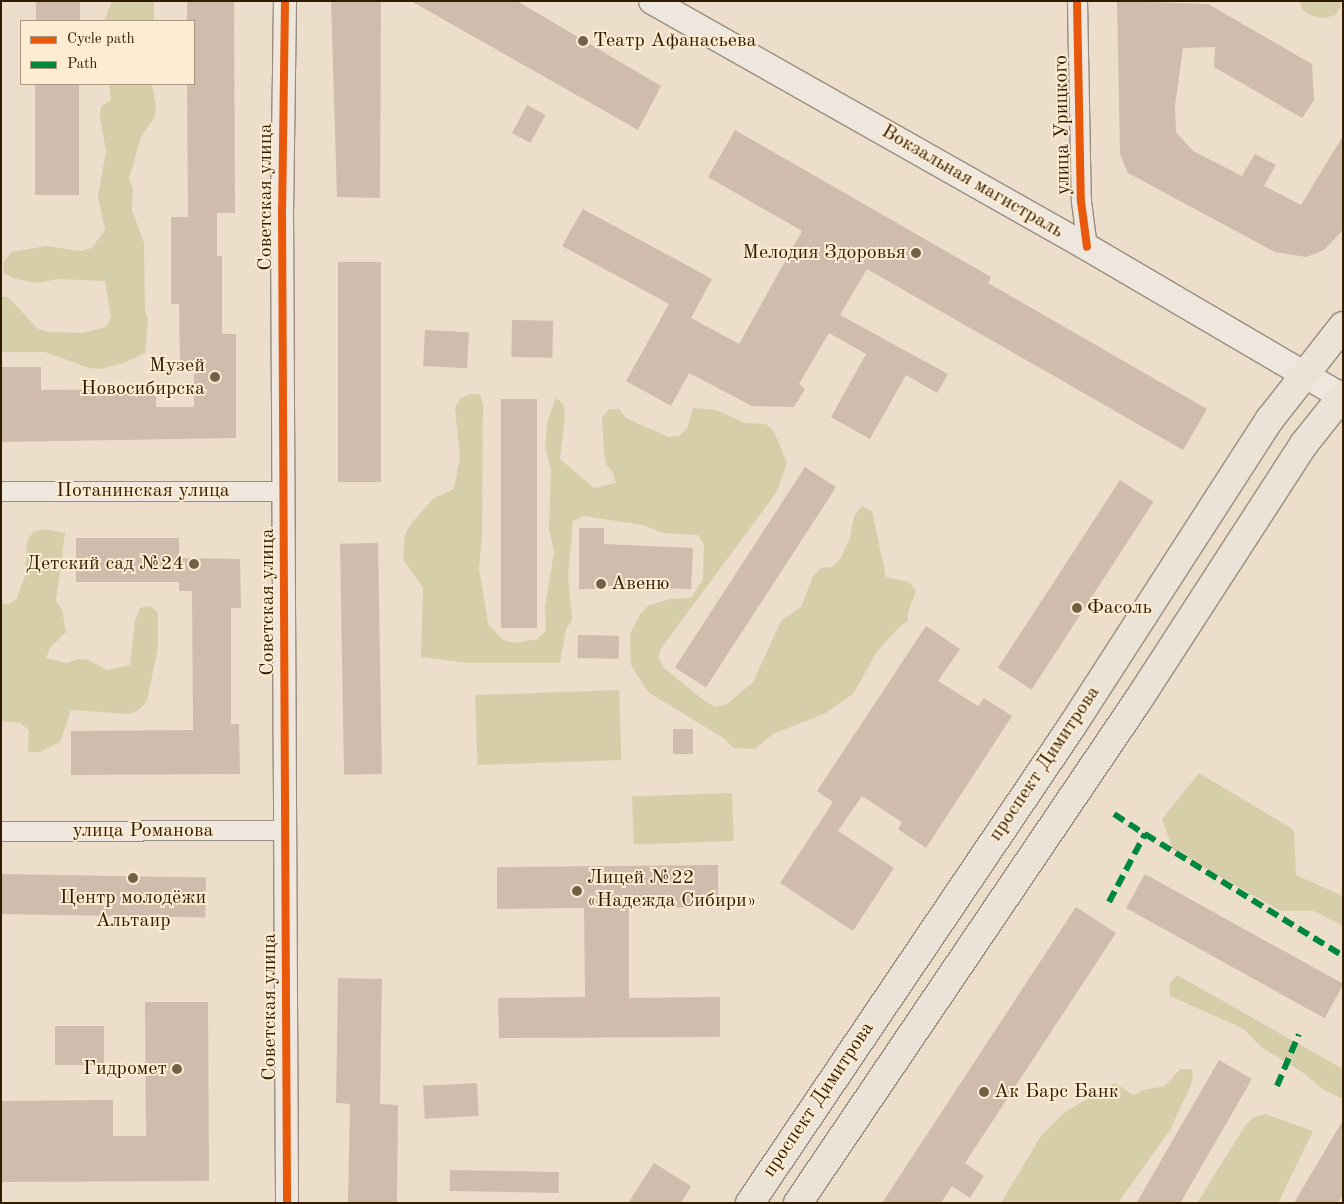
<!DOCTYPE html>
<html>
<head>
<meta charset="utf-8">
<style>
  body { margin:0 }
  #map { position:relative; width:1344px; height:1204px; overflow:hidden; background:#ecdeca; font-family:"Old Standard TT",serif }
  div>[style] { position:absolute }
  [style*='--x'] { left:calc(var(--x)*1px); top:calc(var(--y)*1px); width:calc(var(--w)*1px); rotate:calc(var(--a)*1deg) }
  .green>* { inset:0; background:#d6cea8; transform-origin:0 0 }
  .building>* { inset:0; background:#cfbcad; transform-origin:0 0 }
  .roads { filter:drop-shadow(1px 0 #988d7e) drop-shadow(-1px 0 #988d7e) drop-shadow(0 1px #988d7e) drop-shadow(0 -1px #988d7e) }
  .minor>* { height:19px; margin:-9.5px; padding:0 9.5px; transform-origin:9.5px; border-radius:9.5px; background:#efe7dd }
  .tertiary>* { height:22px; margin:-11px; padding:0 11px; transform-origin:11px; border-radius:11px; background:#efe7dd }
  .secondary>* { height:26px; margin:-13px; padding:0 13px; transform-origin:13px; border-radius:13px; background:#efe7dd }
  .primary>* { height:28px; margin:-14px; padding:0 14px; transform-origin:14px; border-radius:14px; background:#ebe3d8 }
  .quiet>* { height:6px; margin-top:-3px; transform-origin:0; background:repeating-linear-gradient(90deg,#00873e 0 12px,transparent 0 18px) }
  .cycleway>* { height:8px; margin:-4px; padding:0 4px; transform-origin:4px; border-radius:4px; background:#e8590c }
  .dots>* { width:14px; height:14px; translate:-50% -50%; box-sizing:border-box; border:2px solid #fcecd3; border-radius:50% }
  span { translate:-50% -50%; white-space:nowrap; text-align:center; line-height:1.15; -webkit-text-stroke:4px #fcecd3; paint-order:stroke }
  .poi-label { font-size:20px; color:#321c00 }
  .left { translate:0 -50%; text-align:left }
  .right { translate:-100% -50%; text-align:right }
  .street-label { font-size:20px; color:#321c00 }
  .frame { position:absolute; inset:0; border:2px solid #321c00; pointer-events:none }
  .legend { position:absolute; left:20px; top:20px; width:175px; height:65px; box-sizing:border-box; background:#fcecd3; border:1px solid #ab997f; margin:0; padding:6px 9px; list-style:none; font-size:15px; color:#321c00 }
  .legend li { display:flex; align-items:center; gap:10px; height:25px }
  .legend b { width:25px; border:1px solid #ab997f }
</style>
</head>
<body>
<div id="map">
  <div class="green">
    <div style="clip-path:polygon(112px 1px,154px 1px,154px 21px,104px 21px)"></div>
    <div style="clip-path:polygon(1300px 1px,1340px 1px,1341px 5px,1336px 15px,1324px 18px,1312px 16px,1302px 10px)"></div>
    <div style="clip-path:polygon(109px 84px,152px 84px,156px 107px,154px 118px,141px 137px,129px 179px,133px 188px,132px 210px,144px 243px,145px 310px,148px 320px,145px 353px,124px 363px,100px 369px,89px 368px,45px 352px,1px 352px,1px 297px,8px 297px,38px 329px,49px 332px,83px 333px,106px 327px,111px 317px,105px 281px,59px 279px,37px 283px,12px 278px,3px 272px,4px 261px,12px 252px,46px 246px,81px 251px,92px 248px,105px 230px,98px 196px,106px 151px,100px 117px,101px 106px,111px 100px)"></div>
    <div style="clip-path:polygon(470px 394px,480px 394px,483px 404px,482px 536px,479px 568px,488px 624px,503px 640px,514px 643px,538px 639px,546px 630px,545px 607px,554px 552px,549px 528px,551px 470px,545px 445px,548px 419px,556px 398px,564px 405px,565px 416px,560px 459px,594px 488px,616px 483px,613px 473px,606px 464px,604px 452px,602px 418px,609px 409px,619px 409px,626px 418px,668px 437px,679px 436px,687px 429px,693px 408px,716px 410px,745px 423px,766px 424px,774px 432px,787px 463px,776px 493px,662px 647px,658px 657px,664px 668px,706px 702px,716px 707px,727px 704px,753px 682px,781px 621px,801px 607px,813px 576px,821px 568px,832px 567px,840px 559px,850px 538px,854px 516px,862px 506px,872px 511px,886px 577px,909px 582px,916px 591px,908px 612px,908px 621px,899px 627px,876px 653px,854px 693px,826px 713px,773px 734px,755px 749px,733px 748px,725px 739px,648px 692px,631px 665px,630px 634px,640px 614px,648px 606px,669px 599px,691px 598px,703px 579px,704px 545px,698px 535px,664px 533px,642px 525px,584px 516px,573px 521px,568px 576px,572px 620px,566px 629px,560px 663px,468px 663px,421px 657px,423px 588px,403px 559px,405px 535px,410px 525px,433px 499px,454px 489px,460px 456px,455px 408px,460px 399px)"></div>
    <div style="clip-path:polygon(43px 529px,65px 533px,56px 601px,62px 610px,66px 632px,50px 648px,46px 658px,67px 663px,77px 659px,88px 660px,108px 670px,130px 665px,135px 620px,140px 608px,150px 606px,158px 613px,158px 647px,147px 701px,139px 710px,129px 714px,71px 710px,60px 742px,40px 752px,28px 752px,29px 730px,20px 723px,1px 721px,1px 603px,8px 605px,17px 598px,25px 576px,27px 541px,33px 532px)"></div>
    <div style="left:619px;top:690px;width:70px;height:144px;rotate:88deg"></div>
    <div style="clip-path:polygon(1199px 773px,1294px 830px,1296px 875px,1343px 896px,1343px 926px,1314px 911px,1281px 911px,1173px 850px,1162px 819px)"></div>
    <div style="left:732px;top:793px;width:48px;height:100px;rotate:88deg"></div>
    <div style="clip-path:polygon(1177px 975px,1343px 1069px,1343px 1099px,1324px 1090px,1302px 1072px,1261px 1047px,1244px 1029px,1170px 996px,1169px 984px)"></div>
    <div style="clip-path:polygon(1180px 1069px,1192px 1069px,1193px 1078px,1189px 1089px,1170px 1130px,1118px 1203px,1001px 1203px,1041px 1136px,1065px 1112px,1115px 1083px,1133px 1095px,1143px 1090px,1165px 1086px)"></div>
    <div style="clip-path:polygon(1265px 1114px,1313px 1131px,1278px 1203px,1197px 1203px,1245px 1126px,1254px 1117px)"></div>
  </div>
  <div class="building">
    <div style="left:36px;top:1px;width:44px;height:20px"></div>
    <div style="clip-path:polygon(187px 1px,234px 1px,235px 213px,217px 213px,217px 256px,222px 256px,222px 334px,236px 334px,236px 438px,1px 442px,1px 367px,41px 367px,41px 390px,156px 389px,156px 407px,194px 407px,194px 365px,180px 365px,179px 304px,171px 304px,171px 217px,188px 217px,187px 84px,194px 84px,194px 21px,187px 21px)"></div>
    <div style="clip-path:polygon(331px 1px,381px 1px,380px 198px,337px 197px)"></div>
    <div style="clip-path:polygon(411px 1px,517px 1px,661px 86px,638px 130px)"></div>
    <div style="clip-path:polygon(1117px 1px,1208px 4px,1312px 64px,1314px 100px,1302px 118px,1214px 67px,1215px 47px,1183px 48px,1175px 106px,1176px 132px,1193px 151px,1242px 176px,1255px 154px,1276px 165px,1264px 186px,1301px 205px,1343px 136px,1343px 230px,1324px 250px,1306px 257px,1275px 252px,1128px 173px,1120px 154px)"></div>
    <div style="left:35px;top:84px;width:44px;height:111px"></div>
    <div style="left:527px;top:105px;width:21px;height:32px;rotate:28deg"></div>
    <div style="clip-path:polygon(735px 130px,991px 277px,988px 283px,1207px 409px,1183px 450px,867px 269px,840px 315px,948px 374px,937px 393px,906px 375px,870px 439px,831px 417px,866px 354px,829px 333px,799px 384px,805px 389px,794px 407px,752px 406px,689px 373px,671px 406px,626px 381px,669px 304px,562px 246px,583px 209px,712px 279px,691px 318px,739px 344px,802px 231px,708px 177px)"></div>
    <div style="left:338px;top:262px;width:43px;height:220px"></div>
    <div style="left:512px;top:320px;width:41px;height:37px;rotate:1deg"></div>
    <div style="left:425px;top:330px;width:44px;height:36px;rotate:3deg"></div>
    <div style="left:501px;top:399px;width:36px;height:229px"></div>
    <div style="left:805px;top:467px;width:37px;height:239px;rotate:33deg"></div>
    <div style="left:1120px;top:480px;width:40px;height:224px;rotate:33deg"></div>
    <div style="clip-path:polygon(579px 528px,604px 528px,604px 544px,693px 548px,691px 589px,603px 586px,603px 589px,579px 589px)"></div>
    <div style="clip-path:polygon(76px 538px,179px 538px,179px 558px,240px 559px,241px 608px,231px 608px,231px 724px,239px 724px,240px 774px,71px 775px,71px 731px,193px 730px,192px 591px,179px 591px,179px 582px,76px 582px)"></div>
    <div style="left:378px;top:543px;width:231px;height:38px;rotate:89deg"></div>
    <div style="clip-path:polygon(926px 626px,960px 649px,938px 681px,978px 706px,984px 698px,1012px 716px,926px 848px,898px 829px,902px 822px,862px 796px,838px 831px,894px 868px,853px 931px,780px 883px,833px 802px,817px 791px)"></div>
    <div style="left:578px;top:635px;width:41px;height:23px;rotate:1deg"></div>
    <div style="left:673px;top:729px;width:20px;height:25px"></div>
    <div style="clip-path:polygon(718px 865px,718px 907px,629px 908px,629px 998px,720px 997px,720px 1037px,499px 1038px,498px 998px,585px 997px,584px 908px,497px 909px,497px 867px)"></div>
    <div style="left:1px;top:874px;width:205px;height:40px;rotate:1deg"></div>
    <div style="left:1145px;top:874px;width:227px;height:39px;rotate:29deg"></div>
    <div style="clip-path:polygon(1076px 907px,1116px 933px,965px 1163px,984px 1176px,970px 1198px,952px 1186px,941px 1203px,882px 1203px)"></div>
    <div style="clip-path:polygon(338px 978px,382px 979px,380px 1104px,398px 1105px,397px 1203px,348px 1203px,350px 1104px,336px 1103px)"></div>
    <div style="clip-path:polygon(145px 1002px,208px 1002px,209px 1181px,1px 1182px,1px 1101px,113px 1100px,113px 1136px,146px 1136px)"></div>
    <div style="left:55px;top:1026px;width:49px;height:39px"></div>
    <div style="left:1219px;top:1060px;width:38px;height:166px;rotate:30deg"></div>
    <div style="left:477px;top:1083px;width:33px;height:54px;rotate:87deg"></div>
    <div style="clip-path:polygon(1343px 1120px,1343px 1195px,1338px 1203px,1294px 1203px)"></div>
    <div style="clip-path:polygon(654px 1163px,691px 1186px,681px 1203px,628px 1203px)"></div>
    <div style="left:450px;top:1170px;width:109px;height:21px;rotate:1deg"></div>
  </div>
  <div class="roads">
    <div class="minor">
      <div style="--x:1077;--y:1;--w:200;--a:88.9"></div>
      <div style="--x:1081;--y:201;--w:46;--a:82.6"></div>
      <div style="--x:1;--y:491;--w:283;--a:0"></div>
      <div style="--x:1;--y:831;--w:284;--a:-0.2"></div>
    </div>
    <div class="tertiary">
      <div style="--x:285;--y:1;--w:207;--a:90.8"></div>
      <div style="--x:282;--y:208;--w:995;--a:89.71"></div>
    </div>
    <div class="secondary">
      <div style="--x:652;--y:1;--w:500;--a:29.5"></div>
      <div style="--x:1087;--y:247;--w:297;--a:30.4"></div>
    </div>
    <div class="primary">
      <div style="--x:750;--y:1203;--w:576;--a:-55.98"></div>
      <div style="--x:1072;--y:726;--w:365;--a:-57.2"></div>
      <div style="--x:1270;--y:419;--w:118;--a:-51.9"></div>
      <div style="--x:798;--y:1203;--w:605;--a:-55.92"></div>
      <div style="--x:1137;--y:702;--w:307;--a:-57.1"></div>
      <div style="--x:1304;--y:444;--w:63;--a:-51.5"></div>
    </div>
  </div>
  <div class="quiet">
    <div style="--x:1114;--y:814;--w:37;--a:33"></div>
    <div style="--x:1109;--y:902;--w:77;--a:-62.1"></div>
    <div style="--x:1145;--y:834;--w:233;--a:31.6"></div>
    <div style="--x:1277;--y:1086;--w:56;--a:-67.1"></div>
  </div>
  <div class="cycleway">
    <div style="--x:285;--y:1;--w:207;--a:90.8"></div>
    <div style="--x:282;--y:208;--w:995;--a:89.71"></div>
    <div style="--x:1077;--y:1;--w:200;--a:88.9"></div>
    <div style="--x:1081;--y:201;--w:46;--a:82.6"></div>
  </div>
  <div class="dots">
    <div style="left:583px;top:41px;background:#736047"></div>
    <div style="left:916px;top:253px;background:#736047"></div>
    <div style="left:215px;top:377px;background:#736047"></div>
    <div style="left:194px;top:564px;background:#736047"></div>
    <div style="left:601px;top:584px;background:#736047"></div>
    <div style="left:1077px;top:608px;background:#736047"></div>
    <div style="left:133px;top:878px;background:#736047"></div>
    <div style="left:577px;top:891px;background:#736047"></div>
    <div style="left:177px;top:1069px;background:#736047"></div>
    <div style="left:984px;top:1092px;background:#736047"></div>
  </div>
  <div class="poi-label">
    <span class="left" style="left:593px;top:41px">Театр Афанасьева</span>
    <span class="right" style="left:906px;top:253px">Мелодия Здоровья</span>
    <span class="right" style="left:205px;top:378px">Музей<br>Новосибирска</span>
    <span class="right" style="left:184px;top:564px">Детский сад №24</span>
    <span class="left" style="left:611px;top:584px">Авеню</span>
    <span class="left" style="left:1087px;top:608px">Фасоль</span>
    <span class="left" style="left:587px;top:890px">Лицей №22<br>«Надежда Сибири»</span>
    <span style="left:133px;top:910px">Центр молодёжи<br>Альтаир</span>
    <span class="right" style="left:167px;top:1069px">Гидромет</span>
    <span class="left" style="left:994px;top:1092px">Ак Барс Банк</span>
  </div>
  <div class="street-label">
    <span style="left:1063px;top:125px;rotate:-91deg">улица Урицкого</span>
    <span style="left:972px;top:182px;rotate:30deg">Вокзальная магистраль</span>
    <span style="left:266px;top:197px;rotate:-90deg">Советская улица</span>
    <span style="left:143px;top:491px">Потанинская улица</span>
    <span style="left:268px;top:602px;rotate:-90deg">Советская улица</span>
    <span style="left:1045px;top:764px;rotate:-56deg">проспект Димитрова</span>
    <span style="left:143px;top:831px">улица Романова</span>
    <span style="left:270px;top:1007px;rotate:-90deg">Советская улица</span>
    <span style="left:819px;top:1100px;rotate:-56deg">проспект Димитрова</span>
  </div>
  <div class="frame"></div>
  <ul class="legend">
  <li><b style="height:6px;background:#e8590c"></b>Cycle path</li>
  <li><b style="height:6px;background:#00873e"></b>Path</li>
  </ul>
</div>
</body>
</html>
